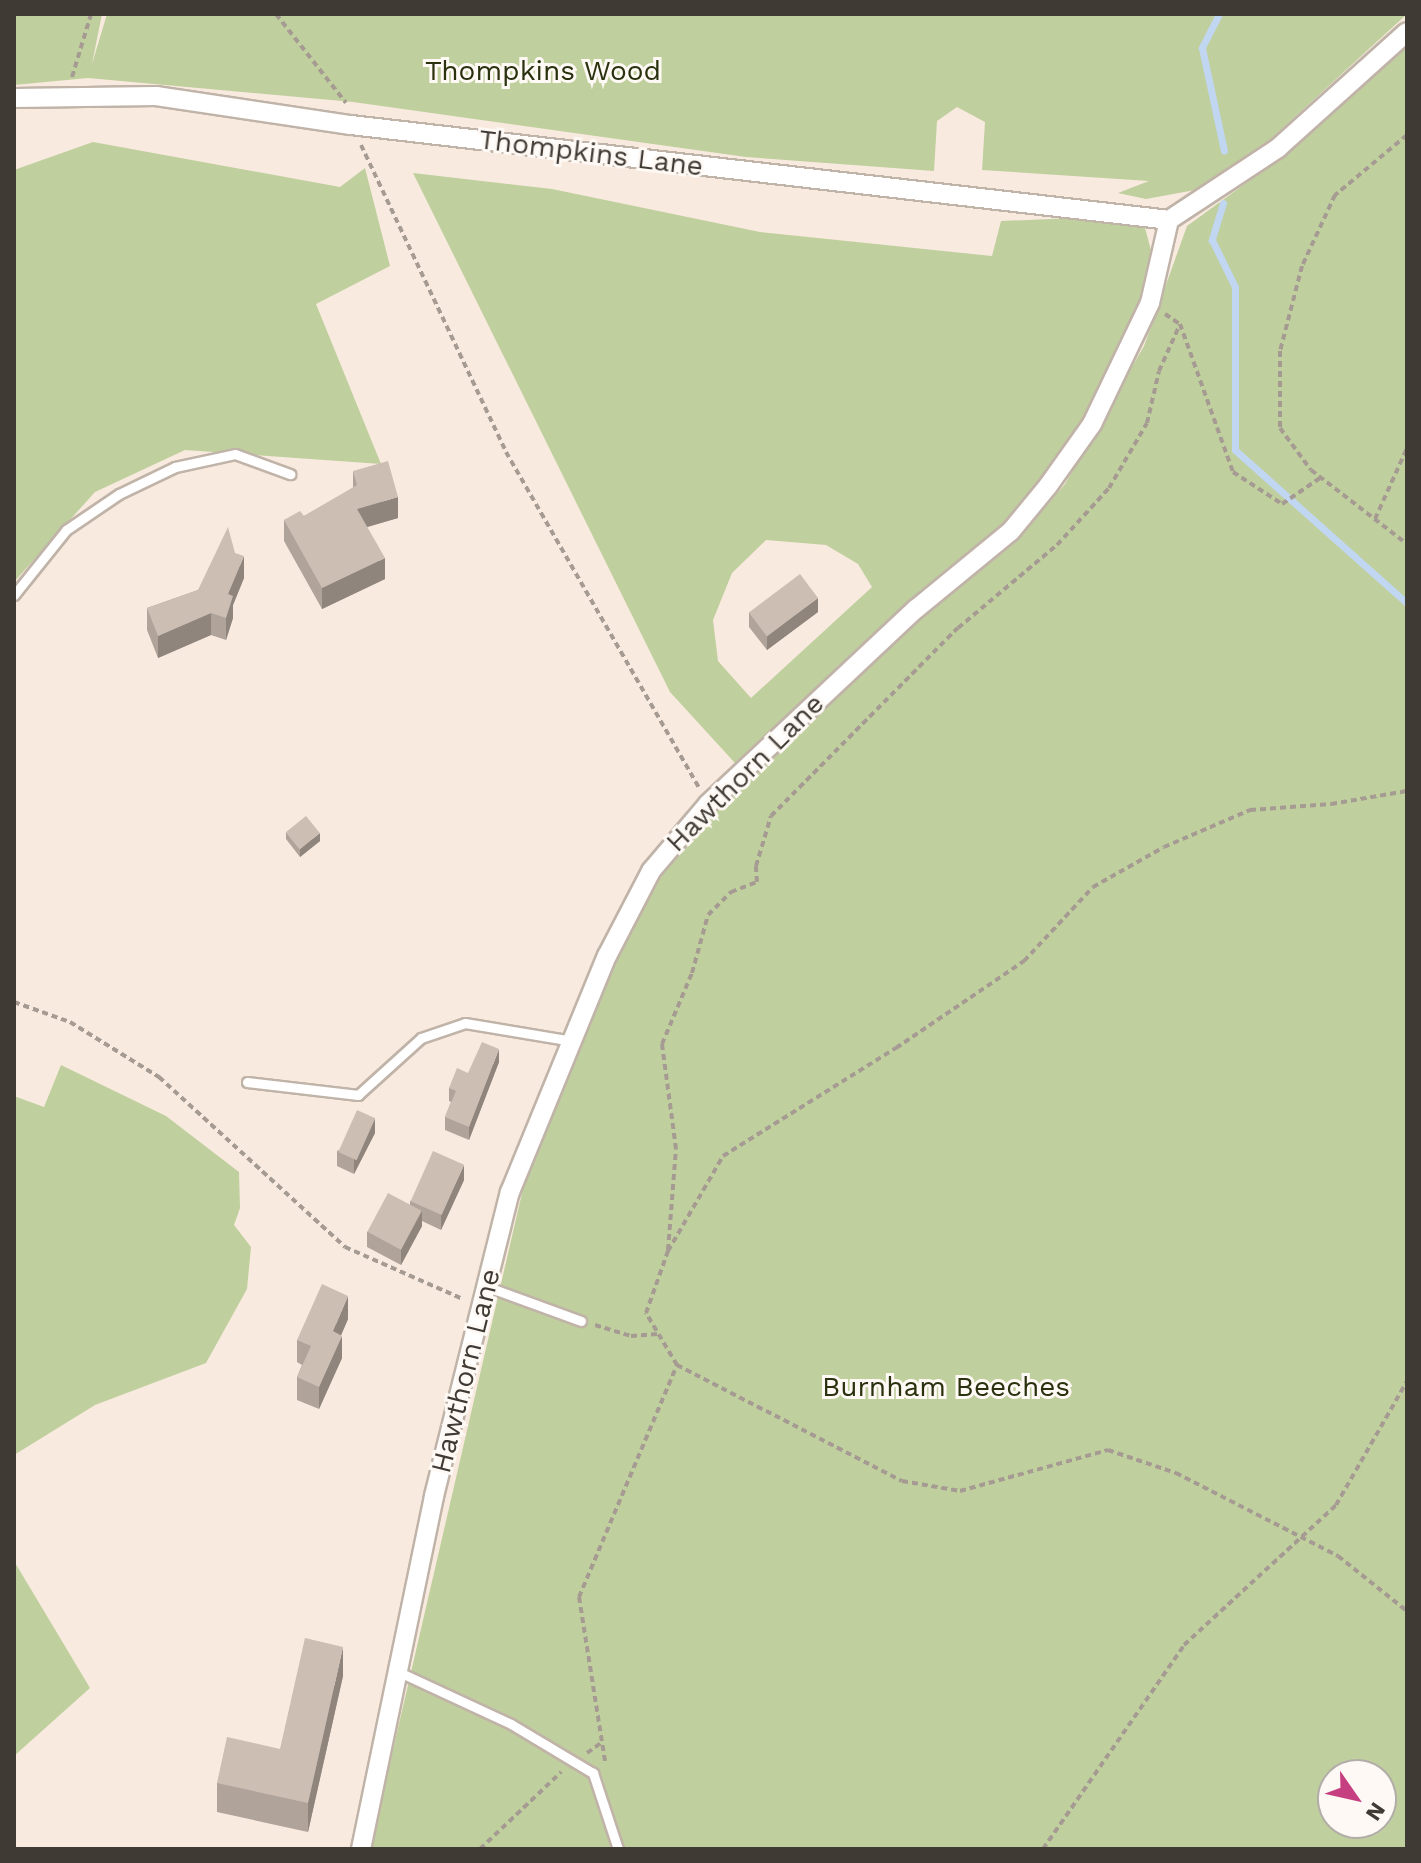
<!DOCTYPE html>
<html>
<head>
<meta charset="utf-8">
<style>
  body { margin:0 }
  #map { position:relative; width:1421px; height:1863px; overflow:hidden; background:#f8eade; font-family:"Work Sans",sans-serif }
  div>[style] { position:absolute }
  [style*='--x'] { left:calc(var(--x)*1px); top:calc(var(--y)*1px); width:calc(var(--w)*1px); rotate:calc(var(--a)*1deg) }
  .green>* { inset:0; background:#c0cf9e }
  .stream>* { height:7px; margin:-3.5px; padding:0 3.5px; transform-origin:3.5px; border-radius:3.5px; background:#c0d6f1 }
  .path>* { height:4px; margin-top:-2px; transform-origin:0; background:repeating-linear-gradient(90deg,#a69b92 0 6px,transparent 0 10px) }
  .roads { filter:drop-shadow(2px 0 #c0b3a8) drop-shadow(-2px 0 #c0b3a8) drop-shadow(0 2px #c0b3a8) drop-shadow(0 -2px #c0b3a8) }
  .lane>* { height:9px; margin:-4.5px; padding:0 4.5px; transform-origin:4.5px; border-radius:4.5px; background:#fff }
  .street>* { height:18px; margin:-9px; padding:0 9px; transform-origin:9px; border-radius:9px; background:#fff }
  .wall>* { inset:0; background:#afa39a }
  .shaded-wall>* { inset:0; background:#8f857d }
  .building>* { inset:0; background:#ccbeb3; transform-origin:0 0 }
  span { translate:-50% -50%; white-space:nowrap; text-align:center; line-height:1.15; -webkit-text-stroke:6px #fef9f4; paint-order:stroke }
  .park-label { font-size:28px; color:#29310e }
  .street-label { font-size:28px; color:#403a35 }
  .frame { position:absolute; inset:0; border:16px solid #403a35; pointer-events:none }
  .north { position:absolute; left:1317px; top:1759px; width:80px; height:80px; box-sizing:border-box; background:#fef9f4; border:2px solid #b2ada8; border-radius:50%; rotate:124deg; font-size:22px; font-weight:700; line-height:32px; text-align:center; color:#403a35 }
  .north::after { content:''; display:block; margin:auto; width:28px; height:36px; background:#c64081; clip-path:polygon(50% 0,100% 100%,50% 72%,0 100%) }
</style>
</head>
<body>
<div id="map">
  <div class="green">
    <div style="clip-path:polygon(14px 14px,102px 14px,92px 64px,107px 14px,1407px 14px,1238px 169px,1195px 190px,1146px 199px,1118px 193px,1149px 181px,982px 170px,985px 122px,957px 107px,937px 121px,934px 171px,746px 157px,353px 102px,88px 78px,14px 85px)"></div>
    <div style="clip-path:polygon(evenodd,1407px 46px,1407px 1849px,370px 1849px,532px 1150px,638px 902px,717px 805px,911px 627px,1016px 542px,1065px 484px,1144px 346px,1187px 226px,1282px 157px,1407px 46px,1333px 1775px,1381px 1775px,1381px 1823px,1333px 1823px,1333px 1775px)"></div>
    <div style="clip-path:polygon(93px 142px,340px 187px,365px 168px,390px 266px,316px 304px,381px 464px,185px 450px,95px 492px,14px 582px,14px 170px)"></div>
    <div style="clip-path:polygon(evenodd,413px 173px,552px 189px,760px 232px,992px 256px,1001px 221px,1075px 218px,1144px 224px,1152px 254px,1147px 283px,1114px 368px,1039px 487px,1000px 532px,735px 763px,670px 692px,413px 173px,766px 540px,826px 545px,858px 564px,872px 587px,751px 698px,718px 661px,713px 620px,732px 573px,766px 540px)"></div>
    <div style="clip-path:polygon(61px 1065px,166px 1116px,239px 1172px,240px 1208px,234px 1225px,251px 1247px,247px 1289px,206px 1363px,95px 1405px,14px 1455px,14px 1096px,44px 1107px)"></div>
    <div style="clip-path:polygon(14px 1561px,90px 1688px,14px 1756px)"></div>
  </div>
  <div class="stream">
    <div style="--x:1219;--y:14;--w:38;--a:117"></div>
    <div style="--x:1202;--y:48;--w:105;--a:77.9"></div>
    <div style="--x:1223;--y:203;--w:39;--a:107"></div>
    <div style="--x:1212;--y:240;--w:52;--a:63.9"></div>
    <div style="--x:1235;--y:287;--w:163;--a:90"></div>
    <div style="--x:1235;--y:450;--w:230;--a:41.7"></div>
  </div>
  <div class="path">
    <div style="--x:276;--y:14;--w:113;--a:51.8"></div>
    <div style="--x:72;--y:77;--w:66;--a:-73.2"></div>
    <div style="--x:1407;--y:135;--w:94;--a:140.2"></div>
    <div style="--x:1335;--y:195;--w:78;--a:114.9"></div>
    <div style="--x:1302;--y:266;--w:88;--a:104.5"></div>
    <div style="--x:1280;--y:351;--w:77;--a:90"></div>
    <div style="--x:1280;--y:428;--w:52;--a:53.6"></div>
    <div style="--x:1311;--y:470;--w:121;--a:37.6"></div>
    <div style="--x:361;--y:145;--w:340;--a:64.7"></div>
    <div style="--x:506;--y:452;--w:387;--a:60.1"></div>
    <div style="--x:1165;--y:314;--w:18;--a:34"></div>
    <div style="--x:1180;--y:324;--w:157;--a:70.3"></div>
    <div style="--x:1233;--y:472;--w:59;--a:33.1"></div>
    <div style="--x:1282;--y:504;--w:46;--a:-34.4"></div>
    <div style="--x:1375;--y:519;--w:78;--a:-65.7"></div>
    <div style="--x:14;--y:1002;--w:59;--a:19.7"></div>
    <div style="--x:70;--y:1022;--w:105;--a:31.7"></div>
    <div style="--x:159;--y:1077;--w:252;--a:42.4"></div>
    <div style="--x:345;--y:1247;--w:129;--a:23.8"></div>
    <div style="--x:668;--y:1250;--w:101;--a:-85.5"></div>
    <div style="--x:676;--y:1149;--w:106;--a:-97.6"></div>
    <div style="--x:662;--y:1044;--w:77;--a:-67.1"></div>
    <div style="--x:692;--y:973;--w:60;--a:-74.6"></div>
    <div style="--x:708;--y:915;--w:33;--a:-45"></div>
    <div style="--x:731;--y:892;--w:28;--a:-21"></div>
    <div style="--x:757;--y:882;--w:16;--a:-94"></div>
    <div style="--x:756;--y:866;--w:52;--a:-73.3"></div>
    <div style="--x:771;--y:816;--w:265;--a:-45.2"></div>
    <div style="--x:958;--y:628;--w:129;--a:-40"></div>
    <div style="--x:1057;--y:545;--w:77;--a:-47.6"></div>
    <div style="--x:1109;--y:488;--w:75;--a:-59.7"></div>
    <div style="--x:1147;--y:423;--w:53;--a:-77"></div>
    <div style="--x:1159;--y:371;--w:51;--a:-65.9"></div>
    <div style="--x:595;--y:1325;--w:38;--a:17"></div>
    <div style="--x:631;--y:1336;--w:27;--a:-4"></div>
    <div style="--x:677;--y:1365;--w:253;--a:27.3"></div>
    <div style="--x:902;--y:1481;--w:59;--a:9.8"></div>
    <div style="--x:960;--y:1491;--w:154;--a:-15.5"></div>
    <div style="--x:1108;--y:1450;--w:72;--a:18.7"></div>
    <div style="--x:1176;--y:1473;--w:182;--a:27.1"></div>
    <div style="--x:1338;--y:1556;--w:88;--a:38.6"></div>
    <div style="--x:587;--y:1753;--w:19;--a:-36"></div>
    <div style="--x:605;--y:1761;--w:166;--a:-99"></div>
    <div style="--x:579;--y:1597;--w:252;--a:-67.1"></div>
    <div style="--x:677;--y:1365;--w:61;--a:-120.8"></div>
    <div style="--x:646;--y:1313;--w:66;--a:-70.5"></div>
    <div style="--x:668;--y:1251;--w:110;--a:-59.9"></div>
    <div style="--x:723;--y:1156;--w:204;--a:-32"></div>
    <div style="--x:896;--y:1048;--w:155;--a:-34.2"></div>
    <div style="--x:1024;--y:961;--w:101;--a:-47"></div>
    <div style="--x:1093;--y:887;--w:81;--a:-29.4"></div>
    <div style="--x:1164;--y:847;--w:94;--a:-23.3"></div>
    <div style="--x:1250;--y:810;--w:81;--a:-4.2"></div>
    <div style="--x:1331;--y:804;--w:77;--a:-9.7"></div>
    <div style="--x:480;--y:1849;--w:112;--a:-43.5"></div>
    <div style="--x:1043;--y:1849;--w:248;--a:-55.3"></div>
    <div style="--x:1184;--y:1645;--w:207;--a:-42.6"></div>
    <div style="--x:1336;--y:1505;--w:143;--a:-60.2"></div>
  </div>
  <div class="roads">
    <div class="lane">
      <div style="--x:14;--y:595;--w:83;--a:-51.3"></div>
      <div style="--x:66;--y:530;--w:64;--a:-34.2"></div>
      <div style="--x:119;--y:494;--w:62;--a:-25.7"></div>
      <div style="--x:175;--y:467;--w:61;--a:-12.2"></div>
      <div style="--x:235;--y:454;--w:59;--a:20"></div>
      <div style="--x:247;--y:1082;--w:112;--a:6.7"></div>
      <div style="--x:358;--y:1095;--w:85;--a:-42.1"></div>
      <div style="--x:421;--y:1038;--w:46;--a:-18.8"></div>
      <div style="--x:465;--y:1023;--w:109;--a:9.5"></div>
      <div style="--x:488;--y:1287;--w:99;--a:20.1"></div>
      <div style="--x:399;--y:1672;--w:123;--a:24.9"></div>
      <div style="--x:511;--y:1724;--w:96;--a:30.9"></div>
      <div style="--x:593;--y:1773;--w:80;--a:71.8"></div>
    </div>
    <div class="street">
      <div style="--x:14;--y:98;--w:142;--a:-0.8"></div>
      <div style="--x:156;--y:96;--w:197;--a:8.5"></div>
      <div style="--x:351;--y:125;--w:823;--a:6.62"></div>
      <div style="--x:361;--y:1849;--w:360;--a:-78.3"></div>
      <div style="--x:434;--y:1496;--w:313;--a:-76"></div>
      <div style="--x:510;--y:1192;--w:255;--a:-67.7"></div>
      <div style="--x:607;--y:956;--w:96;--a:-62.6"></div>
      <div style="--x:651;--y:871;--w:88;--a:-49.6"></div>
      <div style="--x:708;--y:804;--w:285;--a:-43.2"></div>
      <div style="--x:916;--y:609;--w:123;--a:-39.4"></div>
      <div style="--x:1011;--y:531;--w:58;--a:-50.6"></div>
      <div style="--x:1048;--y:486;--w:76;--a:-54.6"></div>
      <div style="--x:1092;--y:424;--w:134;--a:-64.4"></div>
      <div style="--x:1150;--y:303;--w:85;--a:-77.1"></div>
      <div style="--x:1169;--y:220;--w:131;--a:-33.4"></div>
      <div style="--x:1278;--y:148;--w:173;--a:-42"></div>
    </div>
  </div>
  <div class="wall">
    <div style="clip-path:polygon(353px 471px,398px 518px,367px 527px,385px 579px,322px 609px,284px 541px,284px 520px,304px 516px,353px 488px)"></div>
    <div style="clip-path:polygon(235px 553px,244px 578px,233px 605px,233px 618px,226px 640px,211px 635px,158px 658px,147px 630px,147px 608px,198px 590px)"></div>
    <div style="clip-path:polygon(749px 612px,818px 612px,767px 650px,749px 627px)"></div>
    <div style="clip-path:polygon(286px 832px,320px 841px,300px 857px,286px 839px)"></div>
    <div style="clip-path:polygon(499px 1062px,469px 1140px,445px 1130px,445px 1117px,451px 1102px,449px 1101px,449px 1088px,468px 1073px)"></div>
    <div style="clip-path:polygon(375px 1133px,354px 1174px,337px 1166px,337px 1151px)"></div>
    <div style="clip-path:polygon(464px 1180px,441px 1230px,422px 1221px,422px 1226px,401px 1265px,367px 1247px,367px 1232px,410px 1205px,410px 1201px)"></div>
    <div style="clip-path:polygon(348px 1319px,341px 1335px,342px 1358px,319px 1409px,297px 1400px,297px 1377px,302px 1365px,297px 1362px,297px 1340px)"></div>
    <div style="clip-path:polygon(343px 1676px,308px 1832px,217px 1812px,217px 1783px,280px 1749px)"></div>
  </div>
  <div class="shaded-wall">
    <div style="clip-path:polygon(398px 497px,398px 518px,357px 530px,357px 509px)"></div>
    <div style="clip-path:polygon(244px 556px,244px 578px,233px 605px,233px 618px,226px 640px,226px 618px,228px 594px)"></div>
    <div style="clip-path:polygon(385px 558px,385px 579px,322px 609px,322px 588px)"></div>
    <div style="clip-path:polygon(818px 598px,818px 612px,767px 650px,767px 635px)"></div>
    <div style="clip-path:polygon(211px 613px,211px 635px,158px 658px,158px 636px)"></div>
    <div style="clip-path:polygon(320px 833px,320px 841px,300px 857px,300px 849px)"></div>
    <div style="clip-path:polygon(499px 1049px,499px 1062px,469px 1140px,469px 1127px)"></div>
    <div style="clip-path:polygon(375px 1118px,375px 1133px,354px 1174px,354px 1159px)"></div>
    <div style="clip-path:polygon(464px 1165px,464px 1180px,441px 1230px,441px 1215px)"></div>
    <div style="clip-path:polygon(422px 1211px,422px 1226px,401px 1265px,401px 1250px)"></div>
    <div style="clip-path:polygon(348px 1296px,348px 1319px,333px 1354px,333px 1331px)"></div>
    <div style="clip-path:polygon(342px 1336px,342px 1358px,319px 1409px,319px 1387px)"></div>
    <div style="clip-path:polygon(343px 1647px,343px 1676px,308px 1832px,308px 1803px)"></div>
  </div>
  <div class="building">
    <div style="clip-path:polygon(388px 461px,398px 497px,357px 509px,385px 558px,322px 588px,284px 520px,300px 511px,304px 516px,357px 485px,353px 471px)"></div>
    <div style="clip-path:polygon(228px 527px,235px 553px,244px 556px,228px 594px,233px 596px,226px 618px,211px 613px,158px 636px,147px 608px,198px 590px)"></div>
    <div style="left:800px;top:574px;width:30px;height:64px;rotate:53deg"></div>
    <div style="left:306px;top:816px;width:22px;height:26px;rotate:51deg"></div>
    <div style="clip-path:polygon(482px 1042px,499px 1049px,469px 1127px,445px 1117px,456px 1091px,449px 1088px,457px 1068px,468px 1073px)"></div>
    <div style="left:357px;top:1110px;width:20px;height:46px;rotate:24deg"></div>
    <div style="left:433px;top:1151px;width:34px;height:55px;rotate:24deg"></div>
    <div style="left:388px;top:1193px;width:38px;height:44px;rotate:28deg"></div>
    <div style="clip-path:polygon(322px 1284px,348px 1296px,333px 1331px,342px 1336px,319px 1387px,297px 1377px,311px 1346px,297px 1340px)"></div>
    <div style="clip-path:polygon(305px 1638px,343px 1647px,308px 1803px,217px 1783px,227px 1737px,280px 1749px)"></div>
  </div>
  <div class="park-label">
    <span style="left:543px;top:71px">Thompkins Wood</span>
    <span style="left:946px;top:1387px">Burnham Beeches</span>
  </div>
  <div class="street-label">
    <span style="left:591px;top:153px;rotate:7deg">Thompkins Lane</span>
    <span style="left:745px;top:773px;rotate:-45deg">Hawthorn Lane</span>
    <span style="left:466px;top:1371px;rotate:-76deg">Hawthorn Lane</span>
  </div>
  <div class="frame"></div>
  <div class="north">N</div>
</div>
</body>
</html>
